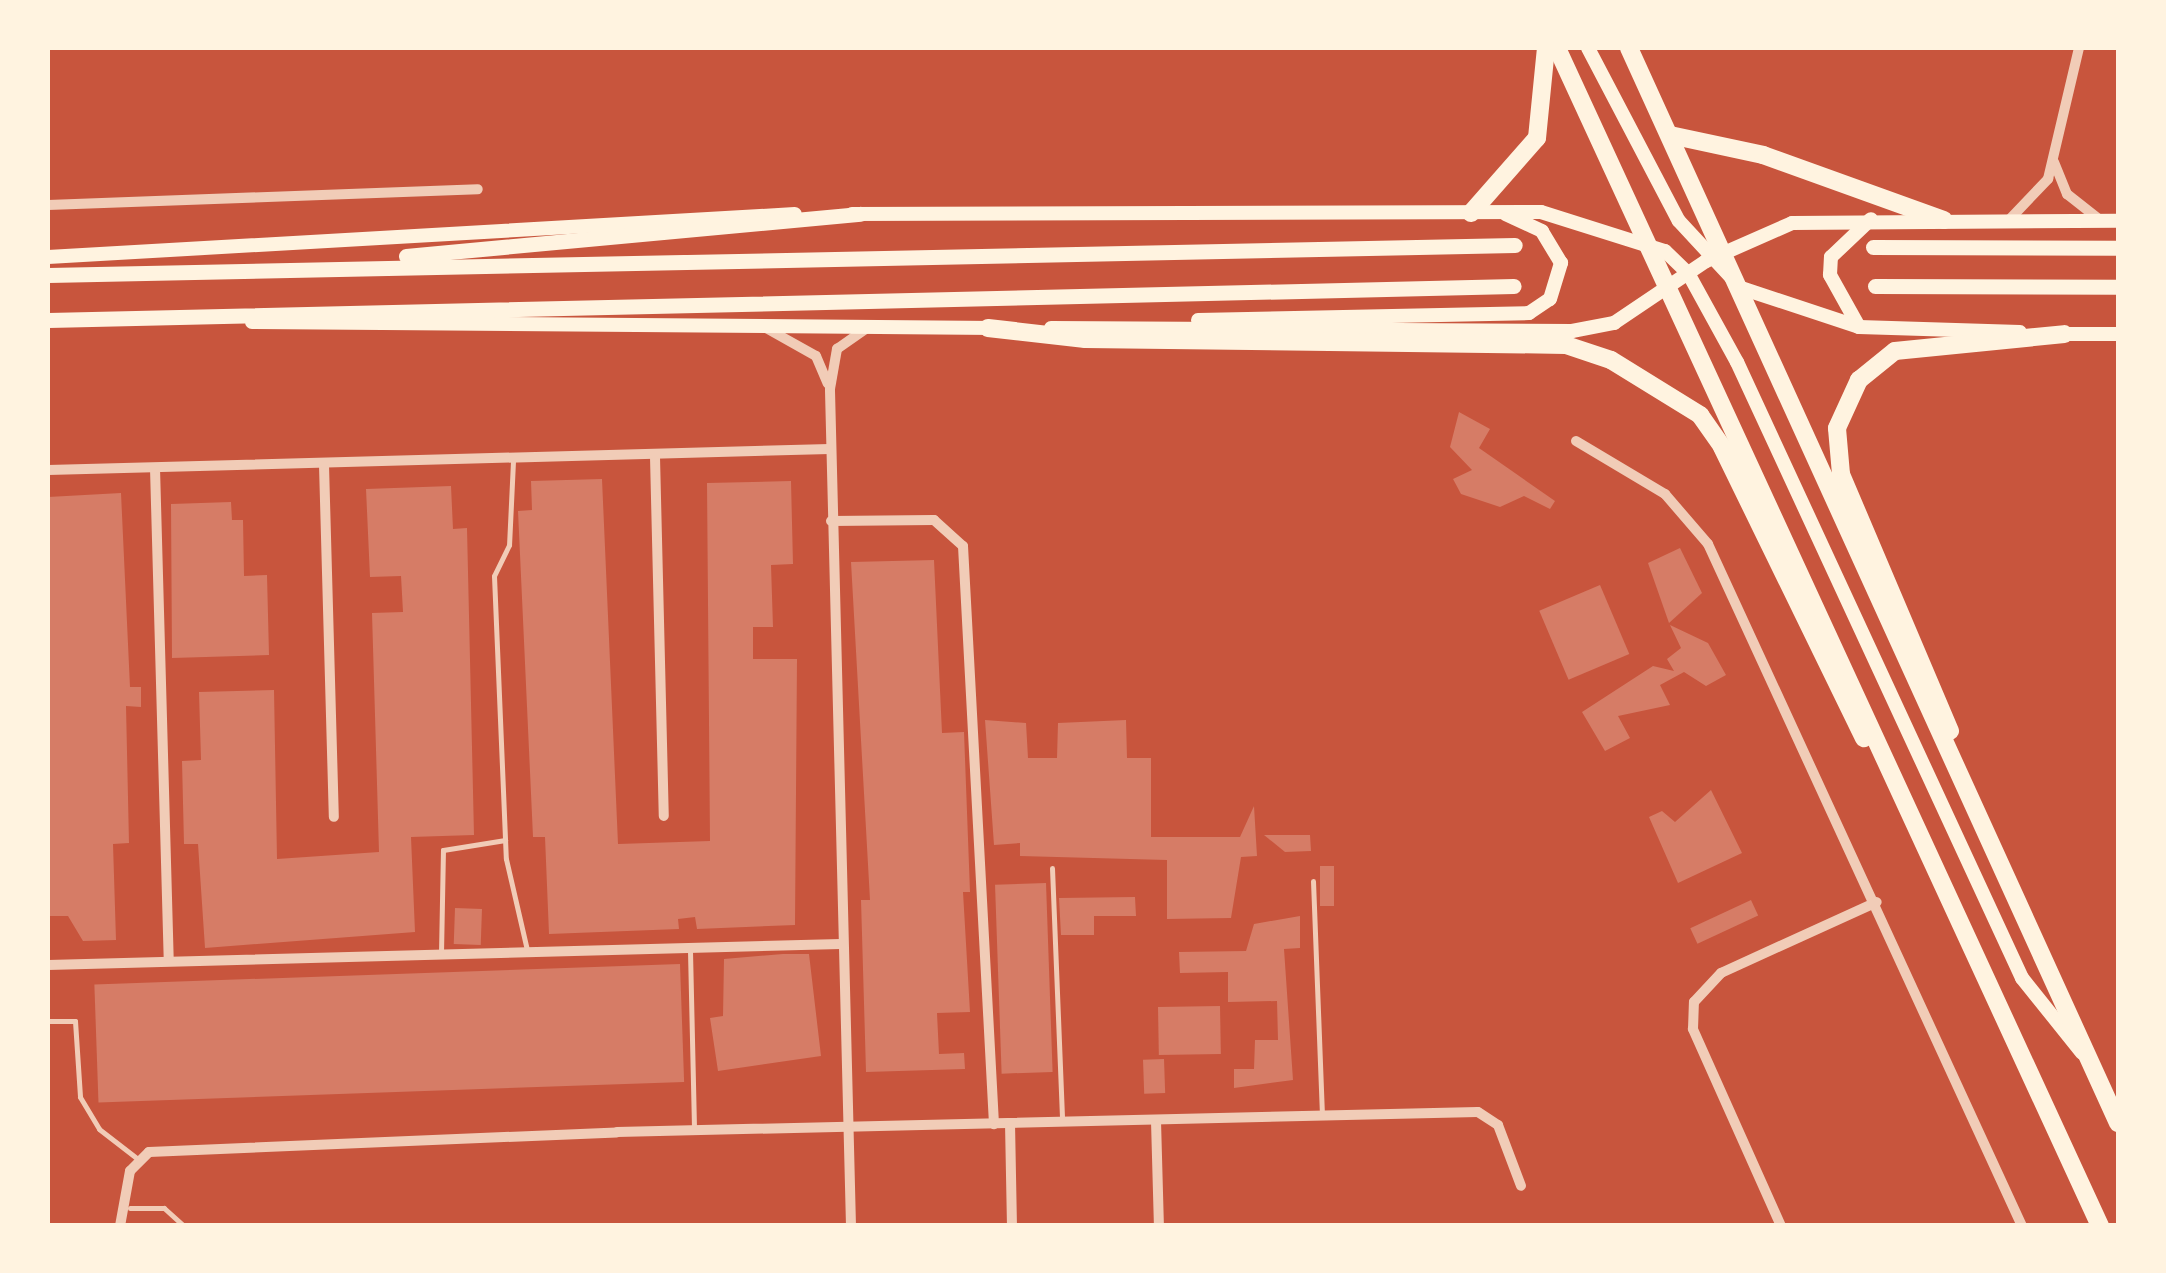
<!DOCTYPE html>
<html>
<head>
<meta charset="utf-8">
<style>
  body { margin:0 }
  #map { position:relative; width:2166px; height:1273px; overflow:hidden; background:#c8553d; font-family:Montserrat,sans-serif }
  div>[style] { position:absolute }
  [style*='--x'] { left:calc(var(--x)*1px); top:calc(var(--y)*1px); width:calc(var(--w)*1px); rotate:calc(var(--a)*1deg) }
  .building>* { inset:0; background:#d67c66; transform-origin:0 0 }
  .service>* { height:5px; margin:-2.5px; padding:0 2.5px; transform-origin:2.5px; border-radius:2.5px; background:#f1ccb7 }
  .minor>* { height:10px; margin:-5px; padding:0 5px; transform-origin:5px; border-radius:5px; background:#f1ccb7 }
  .secondary>* { height:14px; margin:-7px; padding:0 7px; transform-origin:7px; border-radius:7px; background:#fff3e0 }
  .primary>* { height:15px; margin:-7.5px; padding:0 7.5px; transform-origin:7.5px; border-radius:7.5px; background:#fff3e0 }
  .trunk>* { height:18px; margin:-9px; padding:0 9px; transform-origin:9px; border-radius:9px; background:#fff3e0 }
  span { translate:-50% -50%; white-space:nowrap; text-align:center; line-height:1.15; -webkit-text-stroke:8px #fff3e0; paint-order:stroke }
  .frame { position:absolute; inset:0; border:50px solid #fff3e0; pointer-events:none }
</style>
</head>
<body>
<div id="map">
  <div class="building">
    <div style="clip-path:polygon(1459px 412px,1490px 429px,1479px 448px,1555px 501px,1550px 509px,1524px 496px,1500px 507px,1461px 494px,1453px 479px,1472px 470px,1450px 447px)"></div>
    <div style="clip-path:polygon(602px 479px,618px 844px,710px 841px,707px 483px,791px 481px,793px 564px,771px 565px,773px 627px,753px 627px,753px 659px,797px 659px,795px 925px,697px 929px,695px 917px,678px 919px,679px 929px,549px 934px,545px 837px,533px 837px,518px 511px,532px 510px,531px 481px)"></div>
    <div style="clip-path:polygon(451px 486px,453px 529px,467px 528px,474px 835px,411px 837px,415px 932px,205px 948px,198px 844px,184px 844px,182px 761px,201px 760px,199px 692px,274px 690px,277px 859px,379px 852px,372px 613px,403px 612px,401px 576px,370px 577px,366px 489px)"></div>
    <div style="clip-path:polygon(121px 493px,130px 687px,141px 687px,141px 707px,126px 706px,129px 843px,113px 844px,116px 940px,83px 941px,68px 916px,48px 916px,48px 497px)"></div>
    <div style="clip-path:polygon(231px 502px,232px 520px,243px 520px,244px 576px,267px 575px,269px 655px,172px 658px,171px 504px)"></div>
    <div style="clip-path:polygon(1680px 548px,1702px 593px,1669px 623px,1648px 563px)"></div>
    <div style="clip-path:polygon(934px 560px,942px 733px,964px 732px,970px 892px,963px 892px,970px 1012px,937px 1013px,939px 1054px,964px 1053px,965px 1069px,866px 1072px,861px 900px,870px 900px,851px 562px)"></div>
    <div style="left:1600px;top:585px;width:75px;height:66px;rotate:67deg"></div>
    <div style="clip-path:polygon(1670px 625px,1708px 643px,1726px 675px,1706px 686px,1684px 672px,1660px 685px,1670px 705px,1618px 716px,1630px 738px,1605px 751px,1582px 712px,1653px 666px,1674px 671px,1667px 659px,1681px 648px)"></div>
    <div style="clip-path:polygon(985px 720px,1026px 723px,1028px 758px,1057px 758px,1058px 723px,1126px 720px,1127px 758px,1151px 758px,1151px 837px,1240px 837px,1254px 806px,1257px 856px,1241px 857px,1231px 918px,1167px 919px,1167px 860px,1020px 856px,1020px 843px,994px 845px)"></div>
    <div style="clip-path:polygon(1711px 790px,1742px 853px,1678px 883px,1649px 817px,1662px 811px,1675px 822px)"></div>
    <div style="clip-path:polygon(1264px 835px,1310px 835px,1311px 851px,1285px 852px)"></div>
    <div style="left:1320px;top:866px;width:14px;height:40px"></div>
    <div style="left:1046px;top:883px;width:189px;height:51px;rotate:88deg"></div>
    <div style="clip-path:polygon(1135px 897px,1136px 916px,1094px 916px,1094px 935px,1061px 935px,1059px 898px)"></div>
    <div style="left:1751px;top:900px;width:17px;height:67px;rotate:65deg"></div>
    <div style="left:455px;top:908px;width:27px;height:36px;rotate:2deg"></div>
    <div style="clip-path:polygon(1300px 916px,1300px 948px,1284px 949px,1293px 1080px,1234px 1088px,1234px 1069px,1254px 1069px,1255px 1040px,1278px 1040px,1277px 1001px,1228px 1002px,1228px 972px,1180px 973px,1179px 952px,1246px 951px,1254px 924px)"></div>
    <div style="clip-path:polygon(783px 954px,809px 954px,821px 1056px,718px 1071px,710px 1018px,723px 1016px,724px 959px)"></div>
    <div style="left:680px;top:964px;width:118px;height:586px;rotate:88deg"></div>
    <div style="left:1220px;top:1006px;width:48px;height:62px;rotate:89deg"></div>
    <div style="left:1164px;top:1059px;width:34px;height:21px;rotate:88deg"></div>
  </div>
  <div class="service">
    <div style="--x:513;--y:461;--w:84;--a:92.7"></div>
    <div style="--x:509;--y:545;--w:34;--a:116"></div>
    <div style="--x:494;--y:576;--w:283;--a:87.6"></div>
    <div style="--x:506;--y:859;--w:93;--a:77"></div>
    <div style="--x:1052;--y:868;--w:251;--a:87.7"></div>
    <div style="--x:1313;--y:881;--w:236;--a:87.8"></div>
    <div style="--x:690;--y:951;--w:177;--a:88.7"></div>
    <div style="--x:441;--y:953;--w:103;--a:-88.9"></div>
    <div style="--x:443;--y:850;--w:63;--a:-9.2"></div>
    <div style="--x:48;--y:1021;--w:27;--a:0"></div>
    <div style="--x:75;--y:1021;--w:76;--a:86.2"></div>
    <div style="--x:80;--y:1097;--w:37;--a:59"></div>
    <div style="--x:99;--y:1129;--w:49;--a:37.6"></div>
    <div style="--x:130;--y:1208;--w:34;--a:0"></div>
    <div style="--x:164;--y:1208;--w:27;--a:42"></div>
  </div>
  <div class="minor">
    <div style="--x:2054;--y:162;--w:35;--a:68"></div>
    <div style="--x:2067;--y:194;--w:42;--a:38.2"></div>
    <div style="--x:48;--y:205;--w:430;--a:-2.1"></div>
    <div style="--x:2009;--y:220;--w:57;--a:-46.4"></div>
    <div style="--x:2048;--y:179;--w:135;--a:-76.7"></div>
    <div style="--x:766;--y:328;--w:57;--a:29.2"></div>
    <div style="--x:816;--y:356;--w:30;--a:67"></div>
    <div style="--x:1576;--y:441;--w:104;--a:30.8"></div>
    <div style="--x:1665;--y:494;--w:66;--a:49.3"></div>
    <div style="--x:1708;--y:544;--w:751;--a:65.28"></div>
    <div style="--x:655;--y:457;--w:359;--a:88.6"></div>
    <div style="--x:324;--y:465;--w:352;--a:88.4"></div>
    <div style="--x:155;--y:468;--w:492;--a:88.4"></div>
    <div style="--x:48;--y:470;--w:782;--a:-1.54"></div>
    <div style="--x:831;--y:521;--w:103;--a:-0.6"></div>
    <div style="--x:934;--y:520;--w:39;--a:42"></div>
    <div style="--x:963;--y:546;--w:579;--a:86.93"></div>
    <div style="--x:48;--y:965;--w:793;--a:-1.52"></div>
    <div style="--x:1156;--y:1121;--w:105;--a:88.4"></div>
    <div style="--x:1010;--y:1123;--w:103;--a:88.9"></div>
    <div style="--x:120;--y:1226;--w:56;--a:-79.7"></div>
    <div style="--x:130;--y:1171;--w:27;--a:-45"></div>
    <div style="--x:149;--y:1152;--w:468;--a:-2.4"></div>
    <div style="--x:617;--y:1132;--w:861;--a:-1.33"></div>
    <div style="--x:1478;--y:1112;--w:24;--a:33"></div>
    <div style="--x:1498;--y:1125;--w:65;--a:69.3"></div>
    <div style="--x:851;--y:1226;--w:837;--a:-91.44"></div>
    <div style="--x:830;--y:389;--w:41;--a:-80.1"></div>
    <div style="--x:837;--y:349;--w:35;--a:-35"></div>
    <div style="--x:1781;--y:1226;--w:216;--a:-114.1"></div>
    <div style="--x:1693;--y:1029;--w:27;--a:-88"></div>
    <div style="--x:1694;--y:1002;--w:40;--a:-47"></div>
    <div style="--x:1721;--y:973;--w:171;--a:-24.5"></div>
  </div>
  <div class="secondary">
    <div style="--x:1588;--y:48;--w:195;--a:62.3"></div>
    <div style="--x:1679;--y:221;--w:91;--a:47.2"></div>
    <div style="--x:1741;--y:288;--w:124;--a:18.3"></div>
    <div style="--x:1859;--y:327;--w:161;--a:1.8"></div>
    <div style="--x:852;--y:214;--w:689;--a:-0.17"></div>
    <div style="--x:1541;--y:212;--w:130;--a:17.5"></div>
    <div style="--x:1665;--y:251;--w:32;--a:44"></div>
    <div style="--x:1688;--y:273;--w:102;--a:61.2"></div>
    <div style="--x:1737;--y:362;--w:679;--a:65.17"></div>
    <div style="--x:2022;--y:978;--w:96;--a:51.3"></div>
    <div style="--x:48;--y:257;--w:748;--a:-3.29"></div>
    <div style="--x:1198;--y:320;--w:331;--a:-1.2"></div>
    <div style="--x:1529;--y:313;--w:25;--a:-34"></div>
    <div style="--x:1550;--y:299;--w:38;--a:-73"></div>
    <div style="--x:1561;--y:263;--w:37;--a:-121"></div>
    <div style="--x:1542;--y:231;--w:40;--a:-155"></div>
    <div style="--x:252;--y:322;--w:743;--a:0.46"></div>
    <div style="--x:1859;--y:327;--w:60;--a:-119.1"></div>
    <div style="--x:1830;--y:275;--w:18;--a:-87"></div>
    <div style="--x:1831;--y:257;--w:55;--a:-43.5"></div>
    <div style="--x:1051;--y:328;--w:521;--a:0.33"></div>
    <div style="--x:1572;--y:331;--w:43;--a:-10.8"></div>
    <div style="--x:1614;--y:323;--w:111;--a:-34"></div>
    <div style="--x:1706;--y:261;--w:94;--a:-23.8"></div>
    <div style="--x:1792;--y:223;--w:326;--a:-0.4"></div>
    <div style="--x:2056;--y:334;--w:62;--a:0"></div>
  </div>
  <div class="primary">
    <div style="--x:1873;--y:247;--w:245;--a:0.2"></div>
    <div style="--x:406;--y:256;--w:456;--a:-5.3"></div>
    <div style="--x:48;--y:275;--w:1467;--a:-1.17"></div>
    <div style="--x:1875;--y:286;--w:243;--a:0.2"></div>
    <div style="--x:48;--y:320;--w:1466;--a:-1.33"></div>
  </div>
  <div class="trunk">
    <div style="--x:1557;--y:48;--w:1297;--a:65.25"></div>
    <div style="--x:1629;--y:48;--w:1181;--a:65.54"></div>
    <div style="--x:1670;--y:135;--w:95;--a:12.1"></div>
    <div style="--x:1763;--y:155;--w:192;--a:19.8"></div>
    <div style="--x:1471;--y:213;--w:100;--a:-48.7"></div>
    <div style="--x:1537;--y:138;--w:90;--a:-84.3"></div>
    <div style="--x:988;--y:328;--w:98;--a:6.5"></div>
    <div style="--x:1085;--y:339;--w:481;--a:0.7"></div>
    <div style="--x:1566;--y:345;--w:47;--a:18.4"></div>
    <div style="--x:1611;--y:360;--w:105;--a:31.7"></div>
    <div style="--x:1700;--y:415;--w:39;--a:55"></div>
    <div style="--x:1722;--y:447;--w:324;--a:64"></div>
    <div style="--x:1950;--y:731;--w:279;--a:-113"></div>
    <div style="--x:1841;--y:474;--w:46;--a:-95"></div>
    <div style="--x:1837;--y:428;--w:53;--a:-65.4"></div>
    <div style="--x:1859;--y:380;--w:46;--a:-38.9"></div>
    <div style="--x:1895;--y:351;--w:170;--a:-5.7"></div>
  </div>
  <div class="frame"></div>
</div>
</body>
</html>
